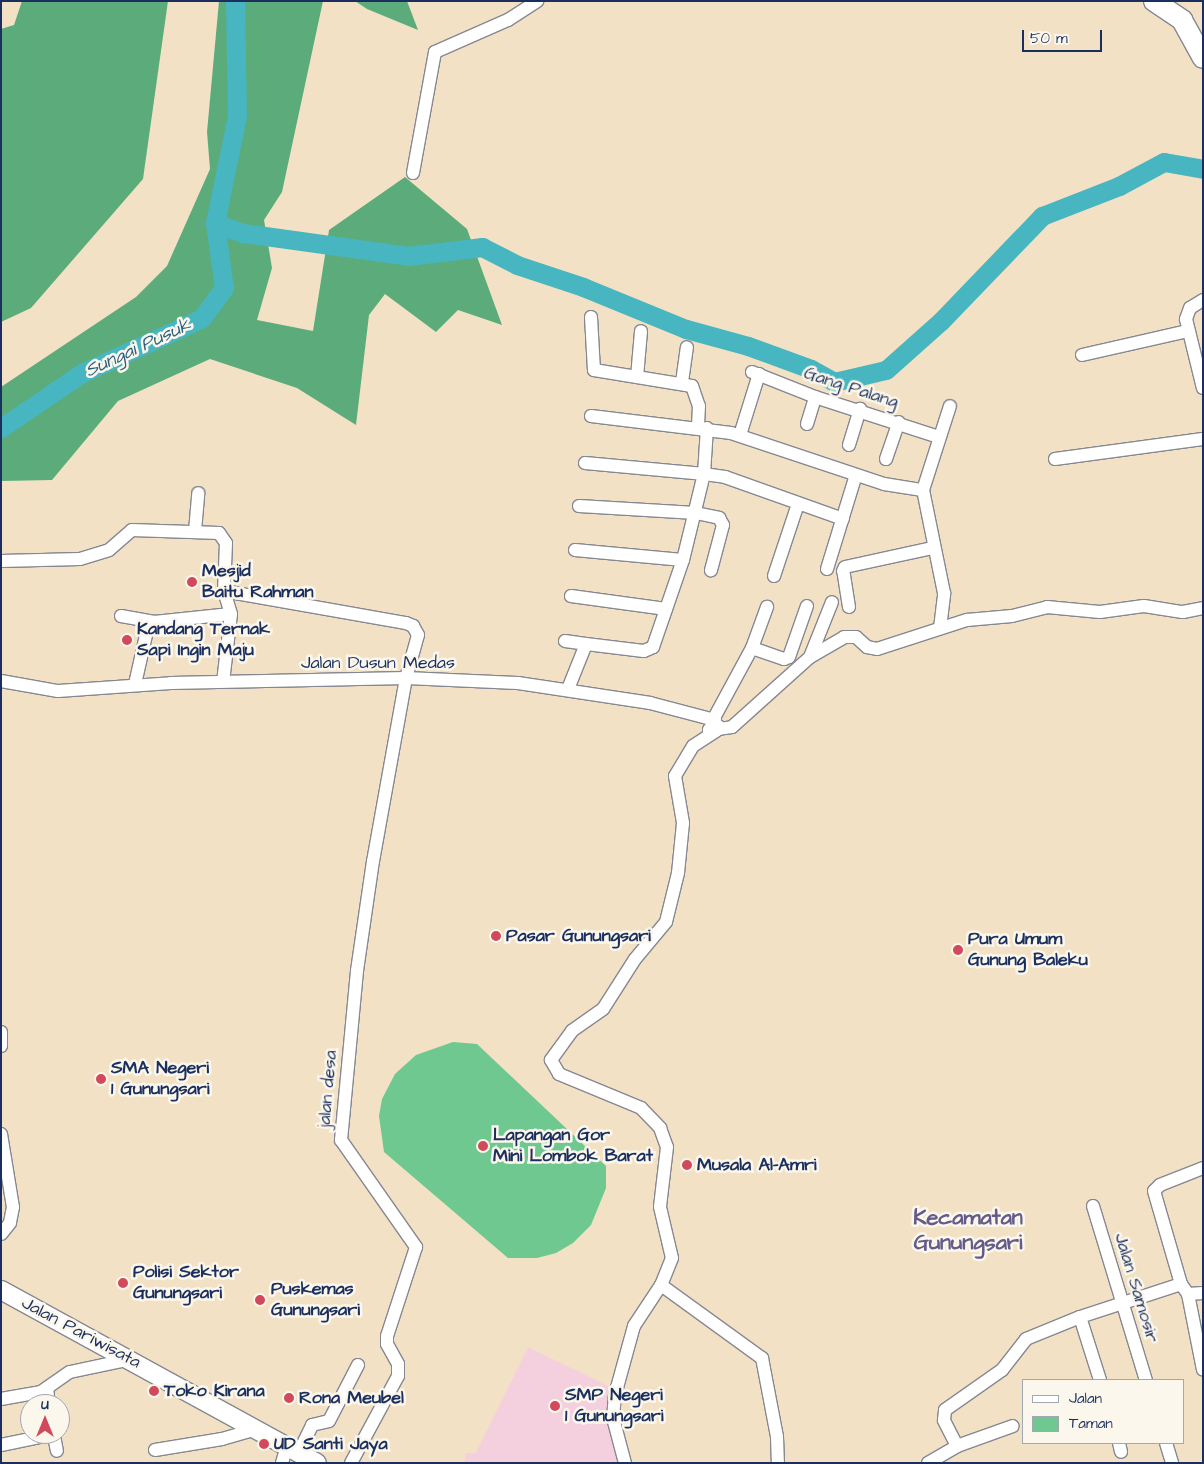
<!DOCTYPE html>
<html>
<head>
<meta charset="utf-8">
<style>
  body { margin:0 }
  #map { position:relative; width:1204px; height:1464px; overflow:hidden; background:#f2e1c4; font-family:"Architects Daughter",sans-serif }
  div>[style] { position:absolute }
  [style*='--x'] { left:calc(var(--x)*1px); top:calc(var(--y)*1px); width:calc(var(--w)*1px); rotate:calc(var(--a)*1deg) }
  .built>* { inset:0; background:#f4cfde }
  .green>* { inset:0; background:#6fc88f }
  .forest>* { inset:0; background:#5bac7a }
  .river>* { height:19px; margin:-9.5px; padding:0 9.5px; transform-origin:9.5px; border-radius:9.5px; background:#47b6c0 }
  .roads { filter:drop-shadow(1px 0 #868891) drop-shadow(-1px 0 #868891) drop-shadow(0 1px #868891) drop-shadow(0 -1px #868891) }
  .minor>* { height:12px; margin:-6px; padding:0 6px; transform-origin:6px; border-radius:6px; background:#fff }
  .secondary>* { height:18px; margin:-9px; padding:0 9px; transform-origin:9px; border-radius:9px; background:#fff }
  .primary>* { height:20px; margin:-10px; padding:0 10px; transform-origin:10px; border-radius:10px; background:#fff }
  .dots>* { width:14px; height:14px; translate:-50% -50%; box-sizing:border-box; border:2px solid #fbf7ec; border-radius:50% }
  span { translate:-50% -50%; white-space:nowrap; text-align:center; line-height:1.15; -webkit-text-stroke:5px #fbf7ec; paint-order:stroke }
  .street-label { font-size:18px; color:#1b2f5e }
  .poi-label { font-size:18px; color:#1b2f5e; font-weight:700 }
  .left { translate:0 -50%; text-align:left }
  .water-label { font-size:19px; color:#2a5e80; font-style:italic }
  .district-label { font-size:22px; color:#645b8a; font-weight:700 }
  .frame { position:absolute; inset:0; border:2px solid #1b2f5e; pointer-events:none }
  .legend { position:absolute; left:1022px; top:1379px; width:162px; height:65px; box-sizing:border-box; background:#fbf7ec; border:1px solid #a1a7b3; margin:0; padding:6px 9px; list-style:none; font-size:15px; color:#1b2f5e }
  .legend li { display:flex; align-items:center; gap:10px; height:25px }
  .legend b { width:25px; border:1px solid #a1a7b3 }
  .north { position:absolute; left:20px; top:1394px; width:50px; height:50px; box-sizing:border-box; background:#fbf7ec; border:1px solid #a1a7b3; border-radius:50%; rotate:0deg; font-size:14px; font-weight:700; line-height:20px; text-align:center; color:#1b2f5e }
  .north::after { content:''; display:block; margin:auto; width:18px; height:22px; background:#d1495b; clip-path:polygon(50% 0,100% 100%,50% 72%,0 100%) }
  .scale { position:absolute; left:1022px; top:30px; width:80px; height:22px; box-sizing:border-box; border:2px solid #1b2f5e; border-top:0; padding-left:6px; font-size:15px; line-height:18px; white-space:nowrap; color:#1b2f5e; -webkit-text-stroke:4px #fbf7ec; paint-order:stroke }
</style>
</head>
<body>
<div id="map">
  <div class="built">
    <div style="clip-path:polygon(528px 1347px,614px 1389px,620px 1463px,464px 1463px,466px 1453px,476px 1453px)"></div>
  </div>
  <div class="green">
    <div style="clip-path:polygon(453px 1042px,477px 1044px,606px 1166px,606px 1188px,591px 1225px,573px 1243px,556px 1253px,537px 1258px,508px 1258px,384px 1152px,379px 1116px,382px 1099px,395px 1074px,416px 1055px)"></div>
  </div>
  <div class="forest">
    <div style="clip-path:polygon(22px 1px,168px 1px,143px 179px,31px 308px,1px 322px,1px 29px,14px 25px)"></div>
    <div style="clip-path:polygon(219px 1px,323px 1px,282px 192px,264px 220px,272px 268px,257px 320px,313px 331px,329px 230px,405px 177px,467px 229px,502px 325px,458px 310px,436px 332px,385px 294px,369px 315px,356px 425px,297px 388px,210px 359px,118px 401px,52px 480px,1px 481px,1px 387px,136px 297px,167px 266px,210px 169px,207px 132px)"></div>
    <div style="clip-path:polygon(355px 1px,407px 1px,418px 30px,367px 9px)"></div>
  </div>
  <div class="river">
    <div style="--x:215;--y:223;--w:30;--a:20"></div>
    <div style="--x:243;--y:233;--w:167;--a:7.9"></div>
    <div style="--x:408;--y:256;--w:75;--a:-6.9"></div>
    <div style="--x:482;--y:247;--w:39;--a:27"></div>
    <div style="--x:517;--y:265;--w:70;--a:18.4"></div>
    <div style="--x:583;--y:287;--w:111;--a:22.2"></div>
    <div style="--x:686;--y:329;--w:64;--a:15.3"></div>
    <div style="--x:748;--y:346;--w:67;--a:20.1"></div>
    <div style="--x:811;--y:369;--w:26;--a:29"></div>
    <div style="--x:834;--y:382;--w:53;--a:-13"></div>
    <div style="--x:886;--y:370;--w:74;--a:-41.7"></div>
    <div style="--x:941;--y:321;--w:146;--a:-46.1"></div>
    <div style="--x:1042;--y:216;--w:83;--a:-21.3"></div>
    <div style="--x:1119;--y:186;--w:51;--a:-28.1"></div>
    <div style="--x:1164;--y:162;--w:40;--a:10"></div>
    <div style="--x:1;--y:428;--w:98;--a:-34.2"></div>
    <div style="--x:82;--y:373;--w:132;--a:-24.6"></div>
    <div style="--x:202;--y:318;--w:37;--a:-54"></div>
    <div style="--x:224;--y:288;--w:66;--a:-97.9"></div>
    <div style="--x:215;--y:223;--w:109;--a:-78.4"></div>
    <div style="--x:237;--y:116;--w:115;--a:-91"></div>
  </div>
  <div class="roads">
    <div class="minor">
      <div style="--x:413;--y:173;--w:123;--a:-79.7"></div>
      <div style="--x:435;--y:52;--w:80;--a:-23.7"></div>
      <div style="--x:508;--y:20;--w:35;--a:-33"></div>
      <div style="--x:1203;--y:300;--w:15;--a:148"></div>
      <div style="--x:1190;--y:308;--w:12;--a:110"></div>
      <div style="--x:1186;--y:319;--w:71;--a:76.2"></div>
      <div style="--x:591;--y:317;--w:53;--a:86.8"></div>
      <div style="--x:594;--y:370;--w:99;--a:9.3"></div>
      <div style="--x:692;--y:386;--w:21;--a:71"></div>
      <div style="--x:699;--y:406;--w:21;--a:93"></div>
      <div style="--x:1082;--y:355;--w:109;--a:-12.8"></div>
      <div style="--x:752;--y:372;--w:68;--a:21.6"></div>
      <div style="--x:815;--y:397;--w:130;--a:17.9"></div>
      <div style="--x:637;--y:377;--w:46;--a:-85"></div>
      <div style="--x:682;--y:382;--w:35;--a:-82"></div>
      <div style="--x:591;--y:416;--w:141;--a:6.9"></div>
      <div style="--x:731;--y:433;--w:161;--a:18.4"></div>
      <div style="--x:884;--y:484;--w:39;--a:9"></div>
      <div style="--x:807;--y:424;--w:28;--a:-73"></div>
      <div style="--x:740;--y:435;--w:64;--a:-72.7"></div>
      <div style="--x:849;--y:445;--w:38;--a:-73"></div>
      <div style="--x:886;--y:459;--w:39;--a:-71"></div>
      <div style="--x:1055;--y:459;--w:149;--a:-7.7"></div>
      <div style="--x:585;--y:463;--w:120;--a:5.3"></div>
      <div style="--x:704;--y:474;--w:46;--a:-86.3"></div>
      <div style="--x:579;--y:506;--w:117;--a:3.4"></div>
      <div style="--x:696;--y:513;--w:24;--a:12"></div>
      <div style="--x:719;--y:518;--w:8;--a:60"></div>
      <div style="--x:723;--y:525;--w:47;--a:104.9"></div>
      <div style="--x:195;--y:531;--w:38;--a:-85"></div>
      <div style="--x:575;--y:550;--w:108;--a:5.3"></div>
      <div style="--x:1;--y:561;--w:79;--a:-1.5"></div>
      <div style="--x:80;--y:559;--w:30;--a:-17"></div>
      <div style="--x:109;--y:550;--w:30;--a:-41"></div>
      <div style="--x:132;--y:530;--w:87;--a:2"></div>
      <div style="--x:219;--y:533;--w:12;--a:55"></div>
      <div style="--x:226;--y:543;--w:48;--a:92.4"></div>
      <div style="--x:224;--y:591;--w:24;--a:73"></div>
      <div style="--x:231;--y:614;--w:68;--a:96.7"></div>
      <div style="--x:827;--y:569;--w:98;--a:-72.9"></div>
      <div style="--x:774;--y:576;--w:76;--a:-71.6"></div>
      <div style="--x:224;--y:591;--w:185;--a:10"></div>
      <div style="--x:406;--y:623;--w:8;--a:23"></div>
      <div style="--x:413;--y:626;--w:10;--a:61"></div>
      <div style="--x:418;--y:635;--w:45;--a:105.6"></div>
      <div style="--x:406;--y:678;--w:186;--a:100.2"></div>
      <div style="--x:373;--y:861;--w:111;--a:98.3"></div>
      <div style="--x:357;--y:971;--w:170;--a:95.4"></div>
      <div style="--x:341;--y:1140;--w:131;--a:55"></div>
      <div style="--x:416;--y:1247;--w:94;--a:108"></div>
      <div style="--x:387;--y:1336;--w:8;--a:90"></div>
      <div style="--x:387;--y:1344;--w:23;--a:61"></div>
      <div style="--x:398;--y:1364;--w:12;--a:90"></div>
      <div style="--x:398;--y:1376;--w:99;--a:118.4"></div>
      <div style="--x:571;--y:596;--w:96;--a:7.8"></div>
      <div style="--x:849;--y:607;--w:36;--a:-99"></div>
      <div style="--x:843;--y:571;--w:4;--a:-63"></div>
      <div style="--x:845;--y:567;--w:90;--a:-12.2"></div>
      <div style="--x:121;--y:616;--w:34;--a:10"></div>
      <div style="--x:154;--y:622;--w:77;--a:-5.9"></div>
      <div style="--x:940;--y:628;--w:35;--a:-83"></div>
      <div style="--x:944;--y:593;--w:105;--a:-101.5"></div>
      <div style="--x:923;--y:490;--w:88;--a:-72.2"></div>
      <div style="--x:565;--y:641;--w:21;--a:8"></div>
      <div style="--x:752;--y:648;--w:34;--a:19"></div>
      <div style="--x:784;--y:659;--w:5;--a:-22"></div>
      <div style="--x:789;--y:657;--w:54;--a:-70.6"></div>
      <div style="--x:810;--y:657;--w:59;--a:-68.2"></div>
      <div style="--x:1;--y:681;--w:58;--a:10"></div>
      <div style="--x:58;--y:691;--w:113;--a:-4"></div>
      <div style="--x:171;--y:683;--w:235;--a:-1.2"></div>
      <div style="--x:406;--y:678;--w:112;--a:2.6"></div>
      <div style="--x:518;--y:683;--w:134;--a:8.6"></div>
      <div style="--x:650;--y:703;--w:67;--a:14.7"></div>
      <div style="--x:715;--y:720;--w:12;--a:121"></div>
      <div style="--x:709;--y:730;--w:10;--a:-24"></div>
      <div style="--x:718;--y:726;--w:5;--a:112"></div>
      <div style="--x:716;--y:731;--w:27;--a:147"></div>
      <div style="--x:693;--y:746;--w:35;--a:121"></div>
      <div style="--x:675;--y:776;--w:48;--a:80.3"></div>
      <div style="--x:683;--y:823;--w:50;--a:95.7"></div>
      <div style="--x:678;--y:873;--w:50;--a:103.8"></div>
      <div style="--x:666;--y:922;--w:48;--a:130"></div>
      <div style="--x:635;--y:959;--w:59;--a:122.6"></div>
      <div style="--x:603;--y:1009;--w:38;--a:145"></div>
      <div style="--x:572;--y:1031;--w:36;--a:126"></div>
      <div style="--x:551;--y:1060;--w:16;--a:60"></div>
      <div style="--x:559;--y:1074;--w:89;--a:22.5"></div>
      <div style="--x:641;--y:1108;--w:28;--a:46"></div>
      <div style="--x:660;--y:1128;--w:20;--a:70"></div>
      <div style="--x:667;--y:1147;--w:60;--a:96.7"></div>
      <div style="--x:660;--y:1207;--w:52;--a:76.8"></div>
      <div style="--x:672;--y:1258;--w:29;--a:112"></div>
      <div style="--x:661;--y:1285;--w:49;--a:123.4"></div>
      <div style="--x:634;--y:1326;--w:72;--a:105.4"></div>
      <div style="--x:615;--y:1395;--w:23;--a:95"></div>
      <div style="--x:613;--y:1418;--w:47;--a:75.1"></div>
      <div style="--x:135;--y:684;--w:64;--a:-77.3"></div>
      <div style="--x:568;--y:689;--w:48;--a:-68.2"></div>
      <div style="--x:586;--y:644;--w:58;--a:6.9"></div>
      <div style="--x:644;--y:651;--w:10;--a:-24"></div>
      <div style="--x:653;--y:647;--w:92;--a:-71"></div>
      <div style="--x:683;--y:560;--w:89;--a:-76.3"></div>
      <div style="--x:704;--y:474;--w:21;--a:8"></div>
      <div style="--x:725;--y:477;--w:125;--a:19.6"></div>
      <div style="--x:714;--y:718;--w:80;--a:-61.5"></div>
      <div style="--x:752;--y:648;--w:44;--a:-69.9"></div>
      <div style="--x:711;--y:730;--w:21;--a:-8"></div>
      <div style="--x:732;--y:727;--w:105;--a:-41.9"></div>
      <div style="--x:810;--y:657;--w:39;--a:-30"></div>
      <div style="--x:844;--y:637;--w:12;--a:0"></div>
      <div style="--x:856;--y:637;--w:15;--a:42"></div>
      <div style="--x:867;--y:647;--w:10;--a:11"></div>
      <div style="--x:877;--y:649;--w:95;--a:-17.9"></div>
      <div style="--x:967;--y:620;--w:45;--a:-5.1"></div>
      <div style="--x:1012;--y:616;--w:36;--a:-14"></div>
      <div style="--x:1047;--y:607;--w:53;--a:5.4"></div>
      <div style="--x:1100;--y:612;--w:44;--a:-7.8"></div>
      <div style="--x:1144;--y:606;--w:39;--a:9"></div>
      <div style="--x:1183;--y:612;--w:20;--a:-11"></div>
      <div style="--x:1;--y:1032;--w:14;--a:90"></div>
      <div style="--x:1;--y:1134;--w:74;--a:80.7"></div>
      <div style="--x:13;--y:1207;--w:16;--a:101"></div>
      <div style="--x:10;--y:1223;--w:14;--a:129"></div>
      <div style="--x:1203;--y:1168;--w:46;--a:158.4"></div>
      <div style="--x:1160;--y:1185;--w:8;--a:135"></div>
      <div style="--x:1154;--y:1191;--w:97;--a:73.8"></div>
      <div style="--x:1181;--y:1284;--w:12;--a:55"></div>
      <div style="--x:1188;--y:1294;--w:77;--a:78.8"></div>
      <div style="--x:1093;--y:1206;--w:182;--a:73.1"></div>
      <div style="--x:661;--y:1285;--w:125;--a:35.9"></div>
      <div style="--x:762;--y:1358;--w:80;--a:79.2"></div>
      <div style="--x:777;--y:1437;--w:26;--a:88"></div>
      <div style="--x:1188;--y:1294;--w:15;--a:-4"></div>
      <div style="--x:1080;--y:1317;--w:66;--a:72.4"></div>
      <div style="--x:47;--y:1388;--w:16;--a:83"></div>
      <div style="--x:1;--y:1399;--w:41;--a:-9.9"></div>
      <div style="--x:41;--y:1392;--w:35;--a:-35"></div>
      <div style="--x:70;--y:1372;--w:62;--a:-12"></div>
      <div style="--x:54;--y:1436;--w:15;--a:79"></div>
      <div style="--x:1119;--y:1443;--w:9;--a:77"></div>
      <div style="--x:1166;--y:1443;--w:21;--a:73"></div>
      <div style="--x:1;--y:1445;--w:54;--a:-11.7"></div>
      <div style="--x:957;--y:1446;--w:59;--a:-19.7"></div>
      <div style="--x:155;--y:1450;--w:68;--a:-9.3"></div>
      <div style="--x:222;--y:1439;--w:37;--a:-16"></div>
      <div style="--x:299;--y:1452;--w:30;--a:-64"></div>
      <div style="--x:312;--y:1425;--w:17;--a:-13"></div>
      <div style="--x:329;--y:1421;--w:63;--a:-62.6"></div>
      <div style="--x:282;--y:1463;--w:18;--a:-74"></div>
      <div style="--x:928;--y:1463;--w:34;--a:-30"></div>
      <div style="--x:957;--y:1446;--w:29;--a:-117"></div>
      <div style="--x:944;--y:1420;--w:10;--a:-84"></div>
      <div style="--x:945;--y:1410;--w:70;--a:-35.1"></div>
      <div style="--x:1002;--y:1370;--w:39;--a:-52"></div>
      <div style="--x:1026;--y:1339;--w:58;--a:-22.2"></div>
      <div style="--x:1080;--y:1317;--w:106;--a:-18.1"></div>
    </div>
    <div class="secondary">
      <div style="--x:1;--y:1290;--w:360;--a:28.7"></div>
    </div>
    <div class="primary">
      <div style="--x:1154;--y:1;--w:34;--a:34"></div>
      <div style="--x:1182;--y:20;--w:43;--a:61.1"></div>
    </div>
  </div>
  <div class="dots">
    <div style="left:192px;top:582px;background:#d1495b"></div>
    <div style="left:127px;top:640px;background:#d1495b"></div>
    <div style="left:496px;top:936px;background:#d1495b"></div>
    <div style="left:958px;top:950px;background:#d1495b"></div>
    <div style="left:101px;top:1079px;background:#d1495b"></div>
    <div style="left:483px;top:1146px;background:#d1495b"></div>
    <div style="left:687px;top:1165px;background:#d1495b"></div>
    <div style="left:123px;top:1283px;background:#d1495b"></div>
    <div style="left:260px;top:1300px;background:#d1495b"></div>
    <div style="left:154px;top:1391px;background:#d1495b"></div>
    <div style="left:289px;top:1398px;background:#d1495b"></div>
    <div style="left:555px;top:1406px;background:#d1495b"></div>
    <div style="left:264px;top:1444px;background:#d1495b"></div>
  </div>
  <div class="street-label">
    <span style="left:851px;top:388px;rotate:18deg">Gang Palang</span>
    <span style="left:378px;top:663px">Jalan Dusun Medas</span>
    <span style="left:328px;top:1089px;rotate:-85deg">jalan desa</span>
    <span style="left:1136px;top:1288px;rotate:73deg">Jalan Samosir</span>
    <span style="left:81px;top:1333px;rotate:28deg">Jalan Pariwisata</span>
  </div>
  <div class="poi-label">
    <span class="left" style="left:202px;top:582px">Mesjid<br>Baitu Rahman</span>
    <span class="left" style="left:137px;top:640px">Kandang Ternak<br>Sapi Ingin Maju</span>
    <span class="left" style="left:506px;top:936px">Pasar Gunungsari</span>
    <span class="left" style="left:968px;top:950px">Pura Umum<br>Gunung Baleku</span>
    <span class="left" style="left:111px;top:1079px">SMA Negeri<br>1 Gunungsari</span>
    <span class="left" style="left:493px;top:1146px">Lapangan Gor<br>Mini Lombok Barat</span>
    <span class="left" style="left:697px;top:1165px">Musala Al-Amri</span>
    <span class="left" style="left:133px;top:1283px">Polisi Sektor<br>Gunungsari</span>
    <span class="left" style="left:271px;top:1300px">Puskemas<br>Gunungsari</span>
    <span class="left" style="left:164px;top:1391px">Toko Kirana</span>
    <span class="left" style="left:565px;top:1406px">SMP Negeri<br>1 Gunungsari</span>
    <span class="left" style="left:299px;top:1398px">Rona Meubel</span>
    <span class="left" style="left:274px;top:1444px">UD Santi Jaya</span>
  </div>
  <div class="water-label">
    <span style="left:138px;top:348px;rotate:-25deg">Sungai Pusuk</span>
  </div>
  <div class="district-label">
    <span style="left:968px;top:1230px">Kecamatan<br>Gunungsari</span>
  </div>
  <div class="frame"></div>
  <ul class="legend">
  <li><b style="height:6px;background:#fff"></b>Jalan</li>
  <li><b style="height:14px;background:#6fc88f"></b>Taman</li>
  </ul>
  <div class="north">U</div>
  <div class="scale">50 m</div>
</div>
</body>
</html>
